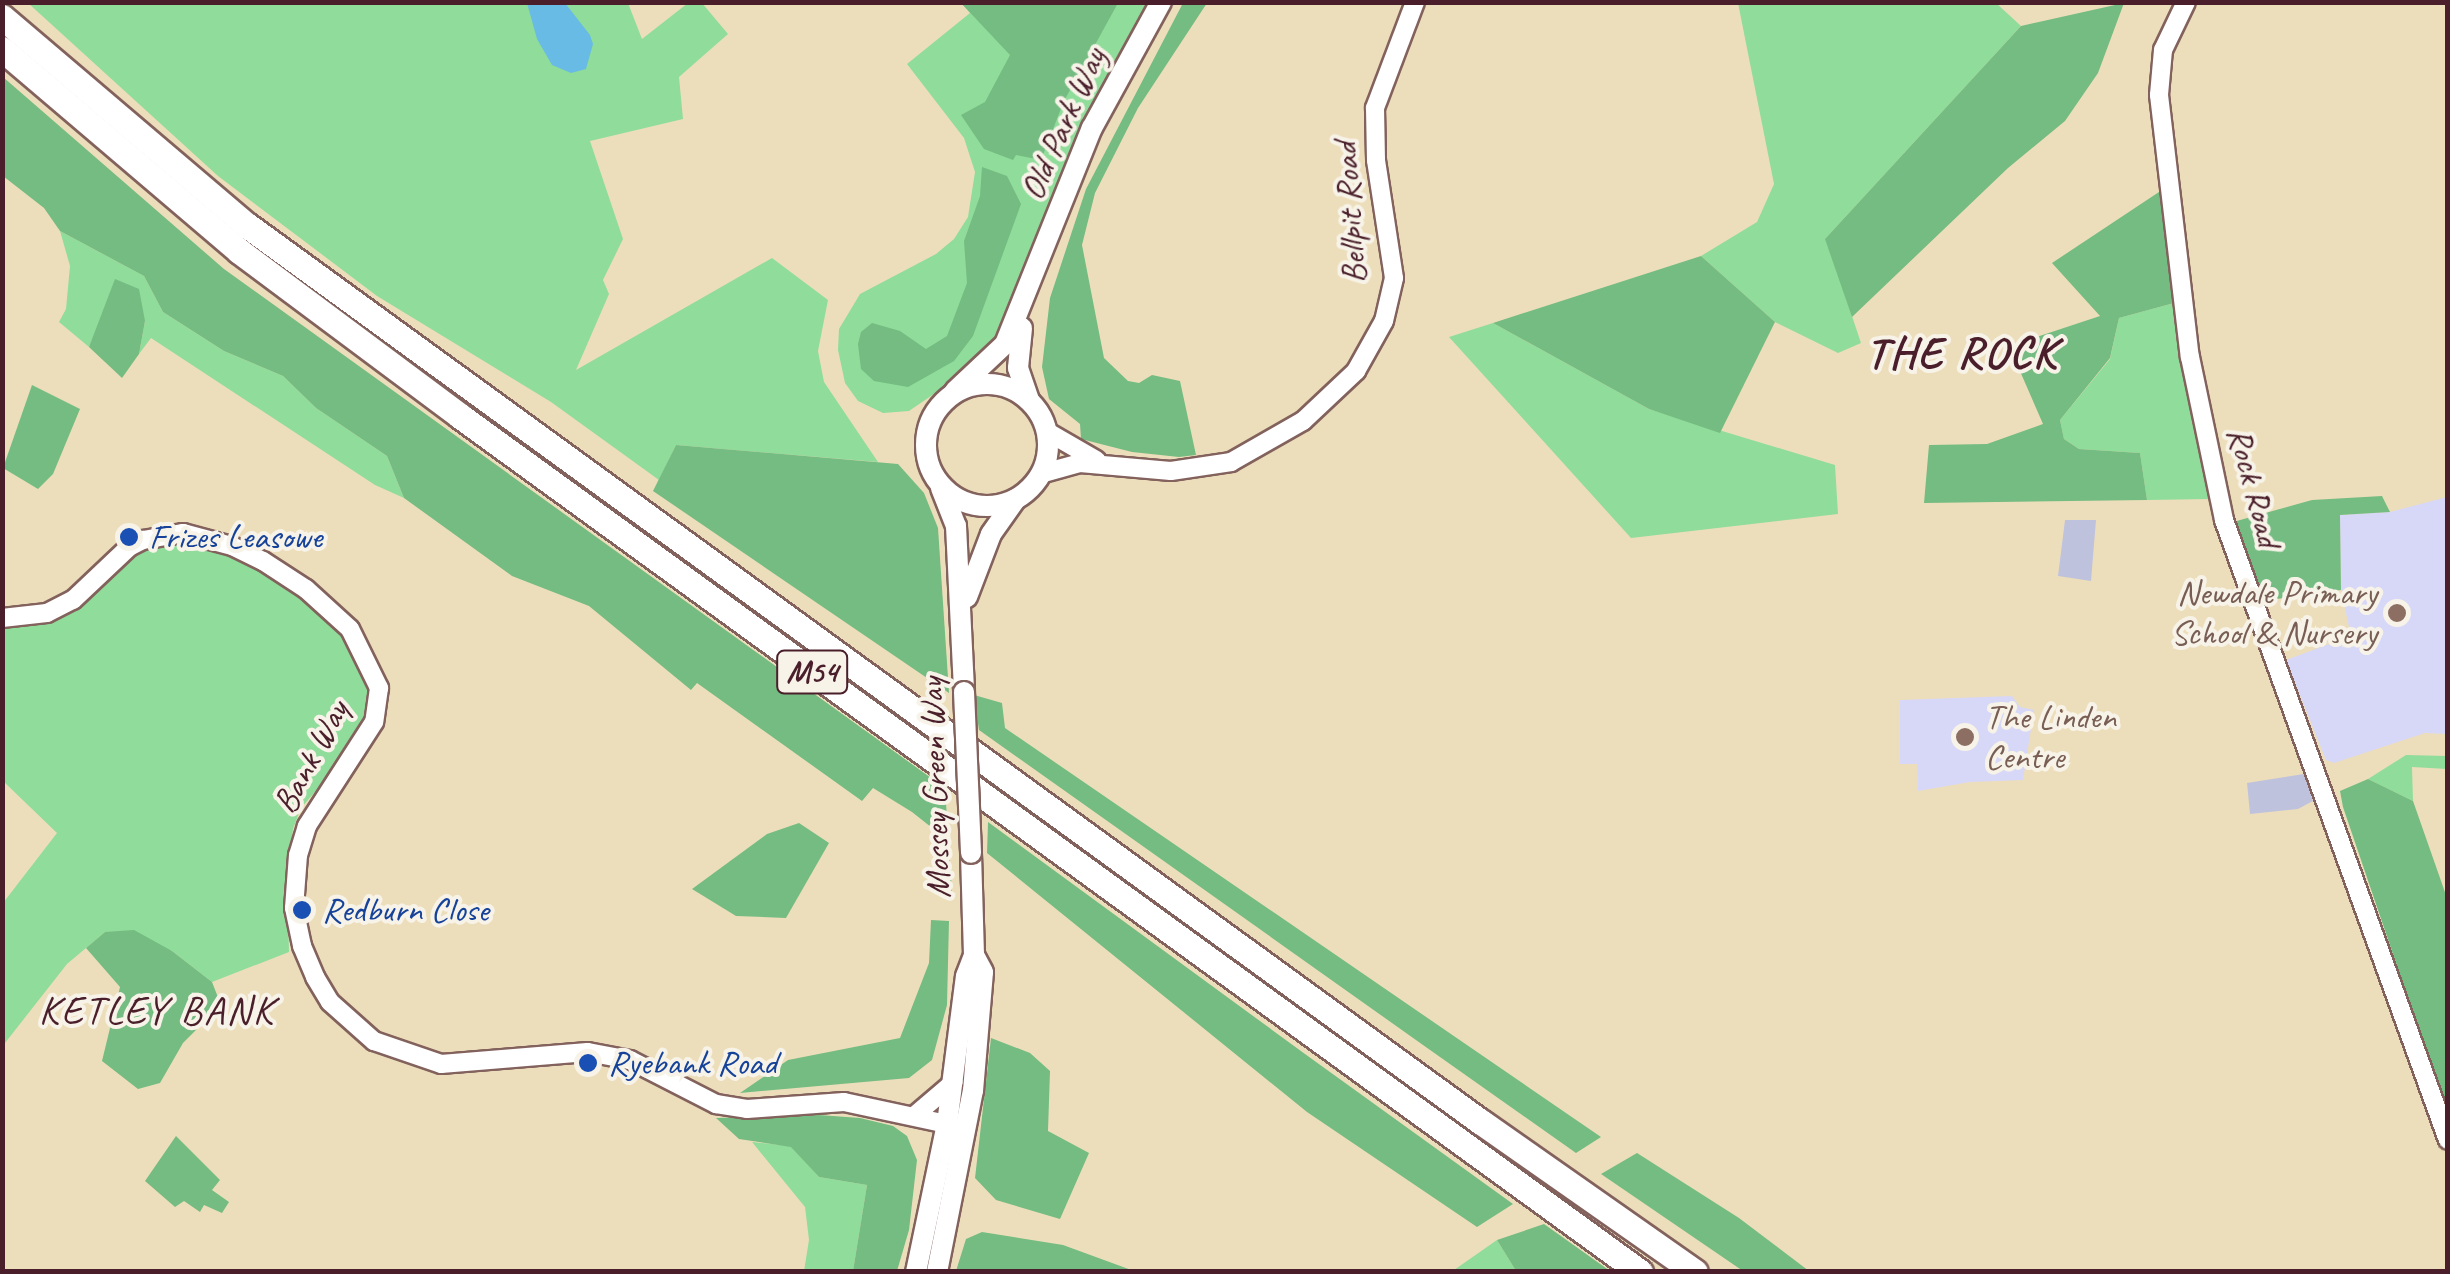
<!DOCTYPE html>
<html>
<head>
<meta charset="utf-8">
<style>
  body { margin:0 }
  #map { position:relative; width:2450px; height:1274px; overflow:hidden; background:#eddebb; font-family:Caveat,sans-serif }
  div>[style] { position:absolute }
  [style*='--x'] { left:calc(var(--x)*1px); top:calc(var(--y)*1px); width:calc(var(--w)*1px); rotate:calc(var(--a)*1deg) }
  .built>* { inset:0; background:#d7d7f8 }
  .industrial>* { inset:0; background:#bfc2dd }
  .green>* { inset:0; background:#90dc9a }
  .forest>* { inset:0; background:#74bc82 }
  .water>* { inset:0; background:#68bbe4 }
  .roads { filter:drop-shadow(2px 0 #83625d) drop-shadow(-2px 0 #83625d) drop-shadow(0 2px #83625d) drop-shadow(0 -2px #83625d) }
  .tertiary>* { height:18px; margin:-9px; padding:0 9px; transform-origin:9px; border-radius:9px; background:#fff }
  .secondary>* { height:20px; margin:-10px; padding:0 10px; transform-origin:10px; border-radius:10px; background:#fff }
  .secondary>.ring { margin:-10px; padding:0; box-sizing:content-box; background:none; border:20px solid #fff; border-radius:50% }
  .motorway>* { height:25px; margin:-12.5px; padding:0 12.5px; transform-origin:12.5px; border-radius:12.5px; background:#fff }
  .bridges { filter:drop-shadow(2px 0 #83625d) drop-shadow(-2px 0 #83625d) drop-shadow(0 2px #83625d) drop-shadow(0 -2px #83625d) }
  .secondary-bridge>* { height:20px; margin:-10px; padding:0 10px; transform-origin:10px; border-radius:10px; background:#fff }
  .dots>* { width:28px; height:28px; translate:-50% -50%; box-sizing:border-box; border:5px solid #f7f3e8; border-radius:50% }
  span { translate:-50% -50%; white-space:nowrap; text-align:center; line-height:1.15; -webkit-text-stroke:8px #f7f3e8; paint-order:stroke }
  .shield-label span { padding:2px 8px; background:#f7f3e8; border:2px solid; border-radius:8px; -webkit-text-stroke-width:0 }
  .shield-label { font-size:32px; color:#4a1f2b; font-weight:700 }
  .street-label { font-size:35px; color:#4a1f2b }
  .transit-label { font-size:35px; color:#164399 }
  .left { translate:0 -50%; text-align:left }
  .education-label { font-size:35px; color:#785e54 }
  .right { translate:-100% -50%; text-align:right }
  .quarter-label { font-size:40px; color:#4a1f2b; letter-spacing:2.5px }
  .district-label { font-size:45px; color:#4a1f2b; font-weight:700; letter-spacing:2.5px }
  .frame { position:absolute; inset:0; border:5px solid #4a1f2b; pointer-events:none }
</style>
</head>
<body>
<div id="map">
  <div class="built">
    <div style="clip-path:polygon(2447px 497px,2447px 734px,2425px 733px,2334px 763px,2326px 760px,2286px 660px,2351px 636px,2341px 590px,2340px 515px,2390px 512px)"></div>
    <div style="clip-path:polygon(2012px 696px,2020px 707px,2034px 710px,2023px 780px,1970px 782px,1918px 791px,1917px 764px,1900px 764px,1900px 700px)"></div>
  </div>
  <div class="industrial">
    <div style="clip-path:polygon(2065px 520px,2096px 520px,2091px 581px,2058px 576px)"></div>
    <div style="clip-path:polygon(2304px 774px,2313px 801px,2298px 809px,2250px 814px,2247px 783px)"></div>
  </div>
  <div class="green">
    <div style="clip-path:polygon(28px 3px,628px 3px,642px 39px,688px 3px,702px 3px,728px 34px,679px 77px,683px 119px,590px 141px,623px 239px,603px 280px,609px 294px,576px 370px,772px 258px,828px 300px,818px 351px,824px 382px,878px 462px,676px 445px,659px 480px,551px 402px,377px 296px,218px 176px)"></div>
    <div style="clip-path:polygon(961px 3px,1150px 3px,1089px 112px,1059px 180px,1013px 316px,985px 359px,909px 411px,883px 413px,858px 401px,845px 383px,838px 350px,839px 329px,860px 294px,936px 254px,954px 239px,968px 217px,975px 172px,964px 138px,907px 64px,970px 13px)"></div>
    <div style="clip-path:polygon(1738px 3px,1996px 3px,2021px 26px,1826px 238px,1861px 343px,1838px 353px,1775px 322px,1701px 256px,1757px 222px,1774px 184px)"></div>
    <div style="clip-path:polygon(60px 231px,144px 276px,163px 312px,224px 351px,283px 376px,316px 408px,387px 456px,404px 498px,375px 485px,151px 338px,139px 354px,145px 321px,101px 321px,89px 347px,59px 322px,66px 309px,70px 266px)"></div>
    <div style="clip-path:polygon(2174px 303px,2210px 499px,2147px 500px,2140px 453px,2079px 449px,2064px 439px,2060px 420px,2110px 359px,2119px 318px)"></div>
    <div style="clip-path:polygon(1493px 323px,1649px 409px,1835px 465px,1838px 514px,1631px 538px,1449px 337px)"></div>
    <div style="clip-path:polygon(163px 541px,197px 541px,230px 553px,277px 574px,307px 595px,354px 646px,368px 679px,369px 714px,360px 740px,301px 808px,293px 829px,287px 880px,289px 952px,212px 982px,172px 951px,105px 932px,67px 964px,5px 1043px,3px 903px,57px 833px,3px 781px,2px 627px,60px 618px,130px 554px)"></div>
    <div style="clip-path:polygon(2406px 755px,2447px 756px,2447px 769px,2412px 767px,2413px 801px,2368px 779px)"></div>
    <div style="clip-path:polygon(752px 1142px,791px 1146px,819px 1177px,867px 1185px,853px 1271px,804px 1271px,809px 1240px,805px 1207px)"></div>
    <div style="clip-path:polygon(1497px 1240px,1516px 1271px,1455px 1271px,1454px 1270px)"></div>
  </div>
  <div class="forest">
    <div style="clip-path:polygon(961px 3px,1118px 3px,1064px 101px,1041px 160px,1016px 155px,1013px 160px,984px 149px,961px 115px,985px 102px,1010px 55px)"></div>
    <div style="clip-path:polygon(1183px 3px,1207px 3px,1138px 108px,1095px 193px,1082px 245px,1104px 358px,1128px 381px,1139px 383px,1152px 375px,1180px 381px,1196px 455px,1179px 457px,1132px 452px,1081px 439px,1080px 424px,1049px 399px,1042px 367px,1050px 298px,1086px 189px)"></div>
    <div style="clip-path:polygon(2124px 3px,2098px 73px,2065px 121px,2008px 168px,1852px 317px,1825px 239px,2021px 26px)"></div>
    <div style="clip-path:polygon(3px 77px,224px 269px,945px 788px,952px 892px,939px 865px,944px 853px,941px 835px,912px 812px,873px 788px,862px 801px,697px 683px,691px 690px,589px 606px,512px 576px,404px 498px,387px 456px,316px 408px,283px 376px,224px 351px,163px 312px,144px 276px,60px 231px,44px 208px,3px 176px)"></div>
    <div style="clip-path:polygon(982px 167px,1007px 176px,1021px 204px,973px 336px,954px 361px,908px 387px,874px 381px,861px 369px,858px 344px,861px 332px,872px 323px,900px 331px,926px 349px,947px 336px,967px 283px,964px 241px,980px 196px)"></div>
    <div style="clip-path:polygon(2162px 190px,2174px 303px,2119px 318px,2110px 358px,2060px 420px,2064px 439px,2079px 449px,2140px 453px,2147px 500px,1924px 503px,1929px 445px,1987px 444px,2043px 424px,2009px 346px,2100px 316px,2052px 263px)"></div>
    <div style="clip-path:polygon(1701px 256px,1775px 322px,1720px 433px,1649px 409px,1493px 323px)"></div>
    <div style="clip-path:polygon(115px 279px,139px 289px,145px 321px,139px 354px,122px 378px,89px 347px)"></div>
    <div style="clip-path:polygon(32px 385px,80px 409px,53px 474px,38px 489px,3px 468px)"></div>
    <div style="clip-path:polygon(676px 445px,898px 464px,924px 493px,938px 528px,949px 693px,653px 491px)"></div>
    <div style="clip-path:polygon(2382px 496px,2390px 512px,2340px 515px,2341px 590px,2262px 601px,2233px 522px,2312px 500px)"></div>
    <div style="clip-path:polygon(974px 695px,1002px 703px,1005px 728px,1601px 1137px,1576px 1153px,1423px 1045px,979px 730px)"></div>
    <div style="clip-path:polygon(2368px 779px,2413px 801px,2447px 898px,2447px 1113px,2343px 807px,2340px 791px)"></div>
    <div style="clip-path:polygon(988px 822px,1305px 1054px,1513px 1204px,1477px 1227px,1307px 1112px,987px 853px)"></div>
    <div style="clip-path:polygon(799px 823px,829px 843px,786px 918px,736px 916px,692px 889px,767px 834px)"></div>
    <div style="clip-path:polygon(931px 920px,949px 921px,947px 1005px,932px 1060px,909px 1078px,740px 1093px,788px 1060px,900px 1038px,929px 963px)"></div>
    <div style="clip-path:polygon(134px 930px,172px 951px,212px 982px,221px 1005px,183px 1043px,160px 1083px,138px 1089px,102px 1061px,120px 987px,86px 948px,105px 932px)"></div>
    <div style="clip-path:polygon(991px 1038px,1030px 1053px,1050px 1071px,1048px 1131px,1089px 1153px,1060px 1219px,996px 1200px,975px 1178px)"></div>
    <div style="clip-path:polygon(819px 1115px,860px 1118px,893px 1126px,907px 1136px,917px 1160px,909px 1230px,897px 1271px,853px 1271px,867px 1185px,819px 1177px,791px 1147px,739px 1139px,716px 1118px)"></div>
    <div style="clip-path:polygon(176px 1136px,220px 1180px,212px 1190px,229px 1202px,222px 1213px,204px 1205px,200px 1212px,184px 1201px,175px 1207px,145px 1181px)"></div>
    <div style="clip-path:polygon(1637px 1153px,1739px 1218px,1809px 1271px,1743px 1271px,1601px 1174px)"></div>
    <div style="clip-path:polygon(1544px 1224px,1610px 1271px,1516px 1271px,1497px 1240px)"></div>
    <div style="clip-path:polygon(982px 1232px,1063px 1245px,1134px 1271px,956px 1271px,966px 1239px)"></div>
  </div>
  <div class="water">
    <div style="clip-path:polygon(527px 3px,565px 3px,590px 35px,593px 44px,586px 69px,571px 73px,552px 65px,537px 39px)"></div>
  </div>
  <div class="roads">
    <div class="tertiary">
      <div style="--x:2186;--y:2;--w:53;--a:115.6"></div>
      <div style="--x:2163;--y:50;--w:45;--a:95.1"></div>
      <div style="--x:2159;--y:95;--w:264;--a:83.3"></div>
      <div style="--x:2190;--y:357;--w:167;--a:78.2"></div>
      <div style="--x:2224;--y:520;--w:659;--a:70.14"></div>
      <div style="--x:1046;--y:431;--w:58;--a:30.1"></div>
      <div style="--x:1040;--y:474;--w:41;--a:-15.4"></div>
      <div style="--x:1080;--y:463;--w:91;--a:5"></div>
      <div style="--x:1171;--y:471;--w:61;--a:-8.5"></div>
      <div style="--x:1231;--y:462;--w:83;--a:-29.7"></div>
      <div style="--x:1303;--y:421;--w:73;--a:-43.3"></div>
      <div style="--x:1356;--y:371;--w:57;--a:-60.8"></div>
      <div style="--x:1384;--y:321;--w:44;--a:-76.9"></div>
      <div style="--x:1394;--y:278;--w:119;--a:-98.7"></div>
      <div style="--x:1376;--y:160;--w:52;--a:-91.1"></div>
      <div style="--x:1375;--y:108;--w:113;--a:-69.3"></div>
      <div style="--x:2;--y:618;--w:45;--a:-6.3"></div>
      <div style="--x:47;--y:613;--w:29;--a:-27"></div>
      <div style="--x:73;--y:600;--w:77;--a:-43.4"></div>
      <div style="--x:129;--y:547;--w:16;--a:-27"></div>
      <div style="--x:143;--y:540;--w:41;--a:-9.9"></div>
      <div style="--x:183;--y:533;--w:51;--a:14.9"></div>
      <div style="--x:232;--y:546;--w:34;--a:26"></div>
      <div style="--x:263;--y:561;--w:51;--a:33.1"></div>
      <div style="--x:306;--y:589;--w:59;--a:42.3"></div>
      <div style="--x:350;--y:629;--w:66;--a:63.8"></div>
      <div style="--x:379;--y:688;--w:34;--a:98"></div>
      <div style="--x:374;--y:722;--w:124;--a:122.8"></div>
      <div style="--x:307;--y:826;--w:30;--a:107"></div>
      <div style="--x:298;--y:855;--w:53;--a:94.3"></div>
      <div style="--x:294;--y:908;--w:39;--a:78"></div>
      <div style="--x:302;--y:946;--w:34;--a:67"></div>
      <div style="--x:315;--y:977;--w:29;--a:59"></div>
      <div style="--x:330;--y:1002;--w:59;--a:41.6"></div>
      <div style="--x:374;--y:1041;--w:71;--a:18.9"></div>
      <div style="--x:441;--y:1064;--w:147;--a:-4.7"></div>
      <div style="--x:588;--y:1052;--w:43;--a:10.8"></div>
      <div style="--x:630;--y:1060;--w:97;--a:27.1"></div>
      <div style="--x:716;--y:1104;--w:31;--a:9"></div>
      <div style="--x:747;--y:1109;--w:97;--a:-4.1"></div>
      <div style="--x:844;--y:1102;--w:105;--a:12.1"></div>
      <div style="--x:914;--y:1116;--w:52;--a:-40.4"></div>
    </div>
    <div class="secondary">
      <div style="--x:1022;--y:328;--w:40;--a:95.7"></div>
      <div style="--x:1018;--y:368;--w:34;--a:71"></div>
      <div class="ring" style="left:926px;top:384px;width:102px;height:102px"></div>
      <div style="--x:955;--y:391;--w:69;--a:-43.2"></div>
      <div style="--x:1005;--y:344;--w:233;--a:-68.1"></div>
      <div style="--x:1092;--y:128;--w:144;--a:-61.3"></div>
      <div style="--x:941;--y:488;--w:41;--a:68.5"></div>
      <div style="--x:956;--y:526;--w:166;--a:87.2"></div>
      <div style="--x:967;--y:597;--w:67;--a:-69.1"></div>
      <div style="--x:991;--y:534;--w:42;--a:-54.8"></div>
      <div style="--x:916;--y:1272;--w:151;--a:-78.2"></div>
      <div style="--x:947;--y:1124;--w:149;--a:-82.7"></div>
      <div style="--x:966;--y:976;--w:22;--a:-69"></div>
      <div style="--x:974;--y:955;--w:102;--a:-91.7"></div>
      <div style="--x:937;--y:1272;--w:185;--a:-78.8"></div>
      <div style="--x:973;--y:1091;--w:119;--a:-85.2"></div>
      <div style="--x:983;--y:972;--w:19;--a:-118"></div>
    </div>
    <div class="motorway">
      <div style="--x:2;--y:17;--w:323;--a:40.4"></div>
      <div style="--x:248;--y:226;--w:1524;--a:36.01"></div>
      <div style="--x:1481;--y:1122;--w:261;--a:35"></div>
      <div style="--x:2;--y:49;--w:311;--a:40.4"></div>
      <div style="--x:239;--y:251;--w:276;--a:36.7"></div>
      <div style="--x:460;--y:416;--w:1458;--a:35.96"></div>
    </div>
  </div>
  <div class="bridges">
    <div class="secondary-bridge">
      <div style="--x:964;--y:692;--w:161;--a:87.5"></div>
    </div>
  </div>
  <div class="dots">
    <div style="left:129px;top:537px;background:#1a4fb4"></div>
    <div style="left:2397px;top:613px;background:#8d6e63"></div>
    <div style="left:1965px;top:737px;background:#8d6e63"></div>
    <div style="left:302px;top:910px;background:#1a4fb4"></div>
    <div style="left:588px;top:1063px;background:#1a4fb4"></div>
  </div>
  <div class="shield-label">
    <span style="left:812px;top:672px">M54</span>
  </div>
  <div class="street-label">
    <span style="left:1063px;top:124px;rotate:-66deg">Old Park Way</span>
    <span style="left:1350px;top:213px;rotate:-94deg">Bellpit Road</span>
    <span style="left:2254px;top:487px;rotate:75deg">Rock Road</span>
    <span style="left:311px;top:757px;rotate:-62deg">Bank Way</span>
    <span style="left:935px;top:788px;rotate:-92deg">Mossey Green Way</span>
  </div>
  <div class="transit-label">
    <span class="left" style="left:149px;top:537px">Frizes Leasowe</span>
    <span class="left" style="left:322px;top:910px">Redburn Close</span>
    <span class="left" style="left:608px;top:1063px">Ryebank Road</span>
  </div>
  <div class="education-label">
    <span class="right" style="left:2377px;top:613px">Newdale Primary<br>School &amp; Nursery</span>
    <span class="left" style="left:1985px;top:737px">The Linden<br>Centre</span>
  </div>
  <div class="quarter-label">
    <span style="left:157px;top:1010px">KETLEY BANK</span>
  </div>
  <div class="district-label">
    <span style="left:1962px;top:353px">THE ROCK</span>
  </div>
  <div class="frame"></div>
</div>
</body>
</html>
